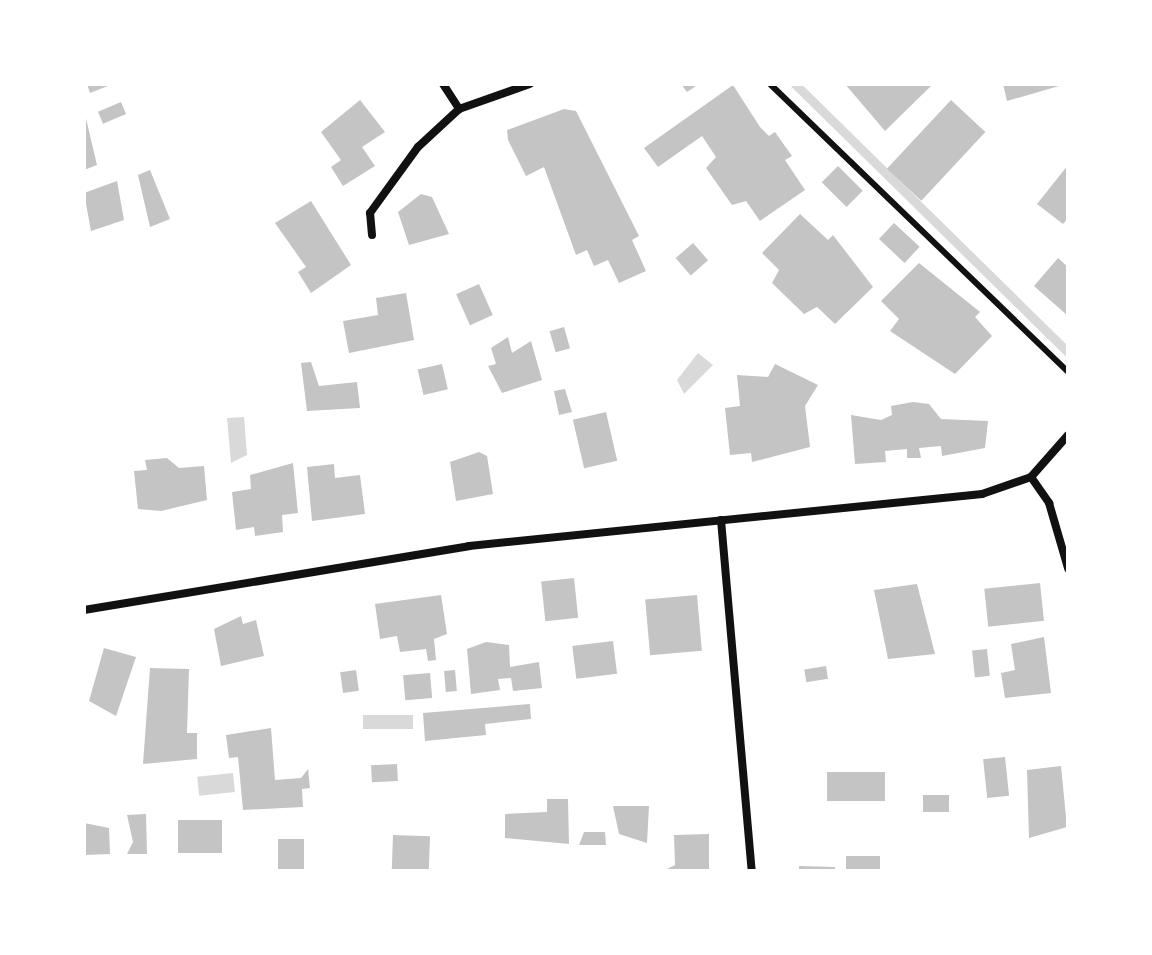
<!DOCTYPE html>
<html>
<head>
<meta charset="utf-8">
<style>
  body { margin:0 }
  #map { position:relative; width:1152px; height:955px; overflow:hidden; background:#fff; font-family:Arial,sans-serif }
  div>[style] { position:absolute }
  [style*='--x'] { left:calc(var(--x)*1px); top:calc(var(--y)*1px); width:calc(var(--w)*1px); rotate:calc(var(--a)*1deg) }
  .water>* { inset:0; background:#d9d9d9; transform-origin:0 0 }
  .stream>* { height:9px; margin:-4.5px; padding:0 4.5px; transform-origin:4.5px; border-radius:4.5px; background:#d9d9d9 }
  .building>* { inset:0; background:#c4c4c4; transform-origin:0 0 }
  .service>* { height:6px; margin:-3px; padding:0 3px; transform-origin:3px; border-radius:3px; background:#111 }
  .minor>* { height:8px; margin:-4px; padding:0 4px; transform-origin:4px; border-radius:4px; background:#111 }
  span { translate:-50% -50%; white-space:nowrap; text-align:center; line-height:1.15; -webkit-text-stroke:6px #fff; paint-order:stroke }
  .frame { position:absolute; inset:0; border:86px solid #fff; pointer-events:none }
</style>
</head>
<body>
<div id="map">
  <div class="water">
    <div style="clip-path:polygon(698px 353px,713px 365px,684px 394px,677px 380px)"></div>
    <div style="clip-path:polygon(244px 417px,247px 455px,231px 463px,227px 418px)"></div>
    <div style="left:413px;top:715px;width:14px;height:50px;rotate:90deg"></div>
    <div style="left:233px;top:773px;width:19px;height:36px;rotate:84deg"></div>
  </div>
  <div class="stream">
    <div style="--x:795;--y:84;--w:383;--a:44.5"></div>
  </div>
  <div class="building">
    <div style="clip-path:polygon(87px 84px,113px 84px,90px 93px)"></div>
    <div style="clip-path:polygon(681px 84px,699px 84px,687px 92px)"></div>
    <div style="clip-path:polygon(845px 84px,928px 84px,931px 86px,885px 131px)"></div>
    <div style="clip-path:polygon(1003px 84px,1058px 84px,1059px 86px,1007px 101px)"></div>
    <div style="clip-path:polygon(733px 85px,760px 127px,769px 136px,775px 132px,792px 156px,785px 160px,805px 190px,760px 221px,746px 201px,732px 205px,706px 168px,716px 157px,702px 136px,658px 167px,644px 148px)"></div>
    <div style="clip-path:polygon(360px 100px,385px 132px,362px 147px,375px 166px,343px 186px,331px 167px,341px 160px,321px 132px)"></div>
    <div style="left:951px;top:100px;width:47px;height:94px;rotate:43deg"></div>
    <div style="left:121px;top:102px;width:13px;height:25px;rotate:67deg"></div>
    <div style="clip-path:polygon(564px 109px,576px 111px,639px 236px,632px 240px,646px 271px,619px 283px,608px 260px,594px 266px,587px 250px,576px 255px,544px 167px,526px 176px,508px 140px,507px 130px)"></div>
    <div style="clip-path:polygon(84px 110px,97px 165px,84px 170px)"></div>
    <div style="clip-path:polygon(1068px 165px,1068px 218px,1063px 224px,1037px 204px)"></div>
    <div style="left:838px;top:166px;width:35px;height:23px;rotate:45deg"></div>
    <div style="clip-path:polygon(150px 170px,170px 219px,150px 227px,138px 175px)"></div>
    <div style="clip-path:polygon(117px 181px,124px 220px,91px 231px,84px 193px)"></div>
    <div style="clip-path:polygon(421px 194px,432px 197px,449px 234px,409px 245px,398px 212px)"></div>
    <div style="clip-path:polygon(311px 201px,351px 265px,311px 293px,298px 272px,306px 267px,275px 223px)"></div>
    <div style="clip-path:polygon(800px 214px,828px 240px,833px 235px,873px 287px,835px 324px,817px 307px,804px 314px,772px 283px,779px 270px,762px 253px)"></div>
    <div style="left:894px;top:223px;width:35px;height:22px;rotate:43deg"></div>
    <div style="left:693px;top:243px;width:23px;height:23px;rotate:49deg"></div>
    <div style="clip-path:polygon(1058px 258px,1068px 267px,1068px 316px,1034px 286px)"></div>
    <div style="clip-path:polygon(919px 263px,980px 312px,975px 317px,992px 336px,955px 374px,890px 331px,899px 319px,881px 301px)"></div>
    <div style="left:479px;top:284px;width:34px;height:25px;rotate:66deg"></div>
    <div style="clip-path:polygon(406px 293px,414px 340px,349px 353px,343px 321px,378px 315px,376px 298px)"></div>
    <div style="left:564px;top:327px;width:22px;height:15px;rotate:74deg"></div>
    <div style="clip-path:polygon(508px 337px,512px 353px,531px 341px,542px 380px,502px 393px,488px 366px,496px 364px,491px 348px)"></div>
    <div style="clip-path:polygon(311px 362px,319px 386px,357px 382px,360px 408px,307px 411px,301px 363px)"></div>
    <div style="left:442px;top:364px;width:26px;height:25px;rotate:77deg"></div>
    <div style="clip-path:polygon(775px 364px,818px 385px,805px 406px,810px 447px,752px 462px,751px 453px,730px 455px,725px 408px,740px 406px,737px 375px,768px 377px)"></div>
    <div style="clip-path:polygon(565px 389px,572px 412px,559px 415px,554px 391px)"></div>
    <div style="clip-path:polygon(913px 402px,929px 404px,941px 419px,988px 421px,985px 448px,942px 456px,941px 446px,919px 448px,921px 458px,907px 458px,907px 449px,885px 451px,886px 462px,855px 464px,851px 415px,881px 420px,892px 415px,891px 406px)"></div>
    <div style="left:606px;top:412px;width:50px;height:34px;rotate:77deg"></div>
    <div style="clip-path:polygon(479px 452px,487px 456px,493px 494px,456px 501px,450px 462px)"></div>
    <div style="clip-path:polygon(167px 458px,179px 468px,204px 466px,207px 500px,161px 511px,138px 509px,134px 471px,147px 470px,145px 460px)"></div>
    <div style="clip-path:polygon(293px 463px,298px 513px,282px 515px,283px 532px,255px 536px,254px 527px,236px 530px,232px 492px,251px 489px,250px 475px)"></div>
    <div style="clip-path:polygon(334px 464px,335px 478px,360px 475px,365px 514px,312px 521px,307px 467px)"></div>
    <div style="left:574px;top:578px;width:40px;height:33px;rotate:84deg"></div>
    <div style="left:1040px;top:583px;width:38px;height:56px;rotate:84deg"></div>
    <div style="clip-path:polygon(917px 584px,935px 654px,888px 659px,874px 590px)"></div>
    <div style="clip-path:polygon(441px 595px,447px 634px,434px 639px,436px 660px,428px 661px,426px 649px,400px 652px,397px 636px,380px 639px,375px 604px)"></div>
    <div style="left:697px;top:595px;width:56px;height:52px;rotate:85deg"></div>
    <div style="clip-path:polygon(241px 616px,243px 624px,256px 620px,264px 656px,221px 666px,214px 629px)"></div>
    <div style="clip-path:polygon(1044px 637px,1051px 693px,1005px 698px,1001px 673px,1015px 670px,1011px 644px)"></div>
    <div style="left:613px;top:641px;width:33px;height:41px;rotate:83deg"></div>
    <div style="clip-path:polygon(486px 642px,509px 645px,510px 667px,539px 662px,542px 688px,513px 691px,511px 678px,498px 679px,500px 690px,471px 694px,467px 649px)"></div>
    <div style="clip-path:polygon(104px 648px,136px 657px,116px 716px,89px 701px)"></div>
    <div style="left:987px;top:649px;width:27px;height:15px;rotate:84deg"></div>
    <div style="left:826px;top:666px;width:13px;height:22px;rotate:81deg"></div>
    <div style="clip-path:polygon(150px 668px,189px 669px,187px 733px,197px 733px,197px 759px,143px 764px)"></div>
    <div style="left:356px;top:670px;width:21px;height:16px;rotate:82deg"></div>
    <div style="left:455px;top:670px;width:21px;height:11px;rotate:85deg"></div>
    <div style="left:430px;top:673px;width:25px;height:27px;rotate:85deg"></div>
    <div style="clip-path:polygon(530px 704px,531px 719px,485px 724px,486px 735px,425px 741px,423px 713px)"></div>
    <div style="clip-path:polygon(271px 728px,275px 780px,301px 778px,308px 769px,310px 788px,302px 789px,303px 807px,243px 810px,238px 757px,229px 758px,226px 735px)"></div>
    <div style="left:1005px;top:757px;width:39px;height:22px;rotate:84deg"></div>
    <div style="left:397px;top:764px;width:17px;height:26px;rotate:87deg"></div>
    <div style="clip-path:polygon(1061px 766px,1067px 827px,1029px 838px,1027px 770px)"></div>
    <div style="left:885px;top:772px;width:29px;height:58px;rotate:90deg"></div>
    <div style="left:923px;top:795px;width:26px;height:17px"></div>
    <div style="clip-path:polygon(547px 799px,568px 799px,569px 844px,505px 838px,505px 814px,547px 812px)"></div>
    <div style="clip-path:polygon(613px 806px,649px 806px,647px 843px,619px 834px)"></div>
    <div style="clip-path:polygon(146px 814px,147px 854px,127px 854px,133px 842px,127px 815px)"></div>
    <div style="left:178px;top:820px;width:44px;height:33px"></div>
    <div style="clip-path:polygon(84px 823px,109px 828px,110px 854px,84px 855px)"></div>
    <div style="clip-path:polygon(584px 832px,605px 832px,606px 845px,579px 845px)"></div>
    <div style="clip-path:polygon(709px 834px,709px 871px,663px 871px,675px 865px,674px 835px)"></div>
    <div style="left:393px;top:835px;width:37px;height:36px;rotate:2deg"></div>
    <div style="left:304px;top:839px;width:32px;height:26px;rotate:90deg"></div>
    <div style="left:846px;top:856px;width:34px;height:15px"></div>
    <div style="clip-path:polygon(799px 866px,835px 867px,835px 871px,799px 871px)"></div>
  </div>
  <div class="service">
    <div style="--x:770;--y:84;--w:414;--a:44"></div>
  </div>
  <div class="minor">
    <div style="--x:443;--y:84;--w:30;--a:57"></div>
    <div style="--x:459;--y:109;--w:75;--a:-19.4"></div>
    <div style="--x:372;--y:235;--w:22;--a:-95"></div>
    <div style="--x:370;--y:213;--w:82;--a:-54"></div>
    <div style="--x:418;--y:147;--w:56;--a:-42.8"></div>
    <div style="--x:1031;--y:477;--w:32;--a:55"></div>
    <div style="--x:1049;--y:503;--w:68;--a:73.7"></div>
    <div style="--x:721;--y:520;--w:352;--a:85"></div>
    <div style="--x:84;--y:610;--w:390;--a:-9.4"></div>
    <div style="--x:469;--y:546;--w:516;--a:-5.79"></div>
    <div style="--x:982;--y:494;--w:52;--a:-19.1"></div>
    <div style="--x:1031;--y:477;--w:56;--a:-48.6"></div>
  </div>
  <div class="frame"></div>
</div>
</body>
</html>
